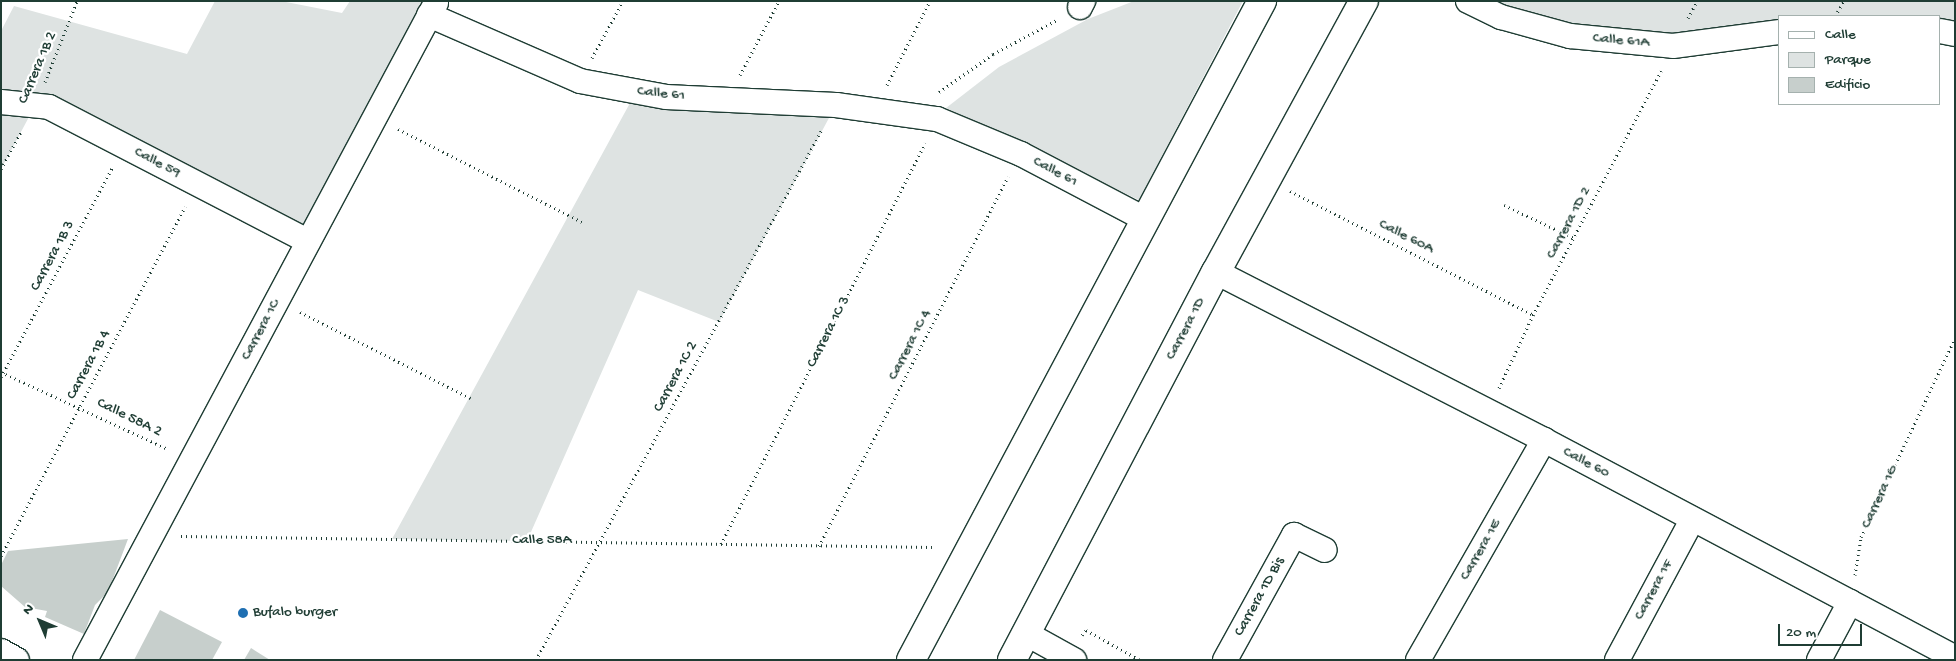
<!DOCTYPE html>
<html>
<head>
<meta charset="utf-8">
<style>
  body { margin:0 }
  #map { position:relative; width:1956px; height:661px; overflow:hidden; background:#fff; font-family:"Gochi Hand",sans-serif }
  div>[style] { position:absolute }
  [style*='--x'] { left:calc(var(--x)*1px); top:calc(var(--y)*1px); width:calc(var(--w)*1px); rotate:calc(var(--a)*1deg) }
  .green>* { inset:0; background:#dee3e2 }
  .building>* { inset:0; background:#c7cfcc }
  .path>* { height:3px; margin-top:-1.5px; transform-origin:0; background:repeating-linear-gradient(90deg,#1f3d34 0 1px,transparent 0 5px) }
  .roads { filter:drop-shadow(1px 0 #1f3d34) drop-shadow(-1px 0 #1f3d34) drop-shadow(0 1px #1f3d34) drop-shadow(0 -1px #1f3d34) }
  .street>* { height:24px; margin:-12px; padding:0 12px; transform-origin:12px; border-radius:12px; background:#fff }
  .secondary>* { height:28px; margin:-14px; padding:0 14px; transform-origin:14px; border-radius:14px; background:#fff }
  .dots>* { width:14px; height:14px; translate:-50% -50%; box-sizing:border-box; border:2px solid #fff; border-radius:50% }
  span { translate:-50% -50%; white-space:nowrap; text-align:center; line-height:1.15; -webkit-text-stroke:4.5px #fff; paint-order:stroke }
  .street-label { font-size:15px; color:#1f3d34 }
  .poi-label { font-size:15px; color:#1f3d34 }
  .left { translate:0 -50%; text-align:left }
  .frame { position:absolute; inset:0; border:2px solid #1f3d34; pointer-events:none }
  .legend { position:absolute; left:1778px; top:15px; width:162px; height:90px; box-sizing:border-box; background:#fff; border:1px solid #a5b1ae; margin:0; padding:6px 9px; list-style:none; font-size:15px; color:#1f3d34 }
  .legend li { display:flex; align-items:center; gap:10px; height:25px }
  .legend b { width:25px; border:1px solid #a5b1ae }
  .north { position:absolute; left:15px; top:596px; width:50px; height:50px; -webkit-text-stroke:4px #fff; paint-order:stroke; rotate:315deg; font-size:14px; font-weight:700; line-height:20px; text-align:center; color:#1f3d34 }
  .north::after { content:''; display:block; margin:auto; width:18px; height:22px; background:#1f3d34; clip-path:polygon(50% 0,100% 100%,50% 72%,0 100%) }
  .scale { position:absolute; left:1778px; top:624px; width:84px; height:22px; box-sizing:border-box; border:2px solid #1f3d34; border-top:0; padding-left:6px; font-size:15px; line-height:18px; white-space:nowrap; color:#1f3d34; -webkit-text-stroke:4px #fff; paint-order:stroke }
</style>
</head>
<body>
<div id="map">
  <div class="green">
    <div style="clip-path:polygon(215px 1px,281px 1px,342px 13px,350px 1px,436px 1px,308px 241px,36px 104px,1px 169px,1px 31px,14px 6px,187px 54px)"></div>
    <div style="clip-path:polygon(1134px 1px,1243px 1px,1139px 200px,946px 108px,999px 67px,1088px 19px)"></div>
    <div style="clip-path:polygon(1473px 1px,1955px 1px,1955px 36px,1940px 32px,1940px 16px,1780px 16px,1780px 32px,1673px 46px,1539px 30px)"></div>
    <div style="clip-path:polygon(636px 92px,836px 105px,719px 322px,638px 290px,527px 541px,392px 539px)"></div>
  </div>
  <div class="building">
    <div style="clip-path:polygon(128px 539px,108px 592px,95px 605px,84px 634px,45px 617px,47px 611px,25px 607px,1px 586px,1px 565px,8px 551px)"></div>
    <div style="clip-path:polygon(160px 610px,222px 642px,212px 660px,134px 660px)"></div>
    <div style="clip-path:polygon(251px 648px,270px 660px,244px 660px)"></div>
  </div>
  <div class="path">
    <div style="--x:1835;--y:16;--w:17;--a:-59"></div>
    <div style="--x:1688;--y:18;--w:19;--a:-62"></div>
    <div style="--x:592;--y:58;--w:65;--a:-61.5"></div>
    <div style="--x:740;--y:75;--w:84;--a:-62.2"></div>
    <div style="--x:45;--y:82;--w:87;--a:-68.4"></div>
    <div style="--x:887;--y:85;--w:94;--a:-62.9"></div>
    <div style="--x:939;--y:92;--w:66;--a:-35.1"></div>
    <div style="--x:993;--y:54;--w:72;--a:-28"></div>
    <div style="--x:398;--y:129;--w:206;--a:26.8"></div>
    <div style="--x:1;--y:169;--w:44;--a:-61.7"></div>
    <div style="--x:1290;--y:191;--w:273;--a:27"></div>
    <div style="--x:1504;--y:205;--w:77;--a:25.2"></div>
    <div style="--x:300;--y:312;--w:191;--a:26.8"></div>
    <div style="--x:1;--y:372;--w:184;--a:24.8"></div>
    <div style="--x:1;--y:377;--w:237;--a:-62"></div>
    <div style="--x:1499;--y:388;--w:81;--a:-65"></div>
    <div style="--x:1533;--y:315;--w:276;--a:-62.3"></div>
    <div style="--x:181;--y:536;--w:751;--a:0.84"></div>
    <div style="--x:721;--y:544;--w:450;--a:-63"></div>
    <div style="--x:819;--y:546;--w:415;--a:-62.9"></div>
    <div style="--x:1;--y:556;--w:395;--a:-62.2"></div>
    <div style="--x:1855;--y:575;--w:38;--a:-81"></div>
    <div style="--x:1861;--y:537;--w:220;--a:-64.7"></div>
    <div style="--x:1082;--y:635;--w:6;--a:-51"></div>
    <div style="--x:1086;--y:630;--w:62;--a:29.1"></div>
    <div style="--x:536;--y:660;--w:603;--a:-61.69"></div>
  </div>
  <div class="roads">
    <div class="street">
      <div style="--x:1468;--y:1;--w:37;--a:26"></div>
      <div style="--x:1501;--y:17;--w:72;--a:15.4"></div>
      <div style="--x:1570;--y:36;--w:103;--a:5.5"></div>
      <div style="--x:1673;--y:46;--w:108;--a:-7.5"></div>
      <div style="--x:1080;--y:7;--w:7;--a:-63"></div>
      <div style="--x:429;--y:15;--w:165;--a:23.6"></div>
      <div style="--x:580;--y:81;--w:87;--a:10.5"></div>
      <div style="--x:666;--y:97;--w:170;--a:2.7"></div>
      <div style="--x:836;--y:105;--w:102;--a:7.9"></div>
      <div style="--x:937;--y:119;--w:91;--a:22.6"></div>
      <div style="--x:1021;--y:154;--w:140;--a:27.7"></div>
      <div style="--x:1940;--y:31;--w:15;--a:11"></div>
      <div style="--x:1;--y:102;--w:48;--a:5.9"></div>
      <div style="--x:49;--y:107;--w:292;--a:27.4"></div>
      <div style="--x:1216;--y:272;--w:369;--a:27.1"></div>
      <div style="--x:1544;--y:440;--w:465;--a:27.9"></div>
      <div style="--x:1027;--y:634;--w:54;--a:29"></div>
      <div style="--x:1;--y:651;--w:18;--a:29"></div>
      <div style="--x:85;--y:660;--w:745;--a:-61.89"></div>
      <div style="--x:1225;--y:660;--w:143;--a:-61.1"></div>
      <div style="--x:1294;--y:535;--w:34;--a:26"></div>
      <div style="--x:1418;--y:660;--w:254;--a:-60.2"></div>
      <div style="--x:1617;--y:660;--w:159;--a:-61.8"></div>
      <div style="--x:1819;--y:660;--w:66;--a:-61.9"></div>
    </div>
    <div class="secondary">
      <div style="--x:911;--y:660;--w:747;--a:-61.96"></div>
      <div style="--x:1012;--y:660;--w:438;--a:-62.3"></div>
      <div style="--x:1216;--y:272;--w:309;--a:-61.4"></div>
    </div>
  </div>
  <div class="dots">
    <div style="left:243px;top:613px;background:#1f6fb2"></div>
  </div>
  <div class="street-label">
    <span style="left:1621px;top:41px;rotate:5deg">Calle 61A</span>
    <span style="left:38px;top:68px;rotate:-67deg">Carrera 1B 2</span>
    <span style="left:661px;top:94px;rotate:6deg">Calle 61</span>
    <span style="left:157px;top:163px;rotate:28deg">Calle 59</span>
    <span style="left:1055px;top:172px;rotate:28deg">Calle 61</span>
    <span style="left:1569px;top:223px;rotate:-62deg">Carrera 1D 2</span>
    <span style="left:1406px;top:237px;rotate:27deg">Calle 60A</span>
    <span style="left:53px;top:256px;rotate:-62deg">Carrera 1B 3</span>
    <span style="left:1186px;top:329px;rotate:-62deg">Carrera 1D</span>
    <span style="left:261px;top:330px;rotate:-62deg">Carrera 1C</span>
    <span style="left:829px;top:332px;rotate:-63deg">Carrera 1C 3</span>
    <span style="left:910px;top:345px;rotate:-63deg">Carrera 1C 4</span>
    <span style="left:89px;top:365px;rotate:-62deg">Carrera 1B 4</span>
    <span style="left:676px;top:377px;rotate:-62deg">Carrera 1C 2</span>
    <span style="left:129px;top:418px;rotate:26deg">Calle 58A 2</span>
    <span style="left:1586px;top:463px;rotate:28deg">Calle 60</span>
    <span style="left:1880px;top:497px;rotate:-65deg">Carrera 1G</span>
    <span style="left:542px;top:541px">Calle 58A</span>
    <span style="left:1481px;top:550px;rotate:-60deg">Carrera 1E</span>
    <span style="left:1654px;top:590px;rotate:-62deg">Carrera 1F</span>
    <span style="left:1260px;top:597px;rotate:-61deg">Carrera 1D Bis</span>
  </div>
  <div class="poi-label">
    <span class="left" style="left:253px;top:613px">Bufalo burger</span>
  </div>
  <div class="frame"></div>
  <ul class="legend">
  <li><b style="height:6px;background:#fff"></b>Calle</li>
  <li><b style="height:14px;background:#dee3e2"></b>Parque</li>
  <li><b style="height:14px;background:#c7cfcc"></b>Edificio</li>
  </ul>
  <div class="north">N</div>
  <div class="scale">20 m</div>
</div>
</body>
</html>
